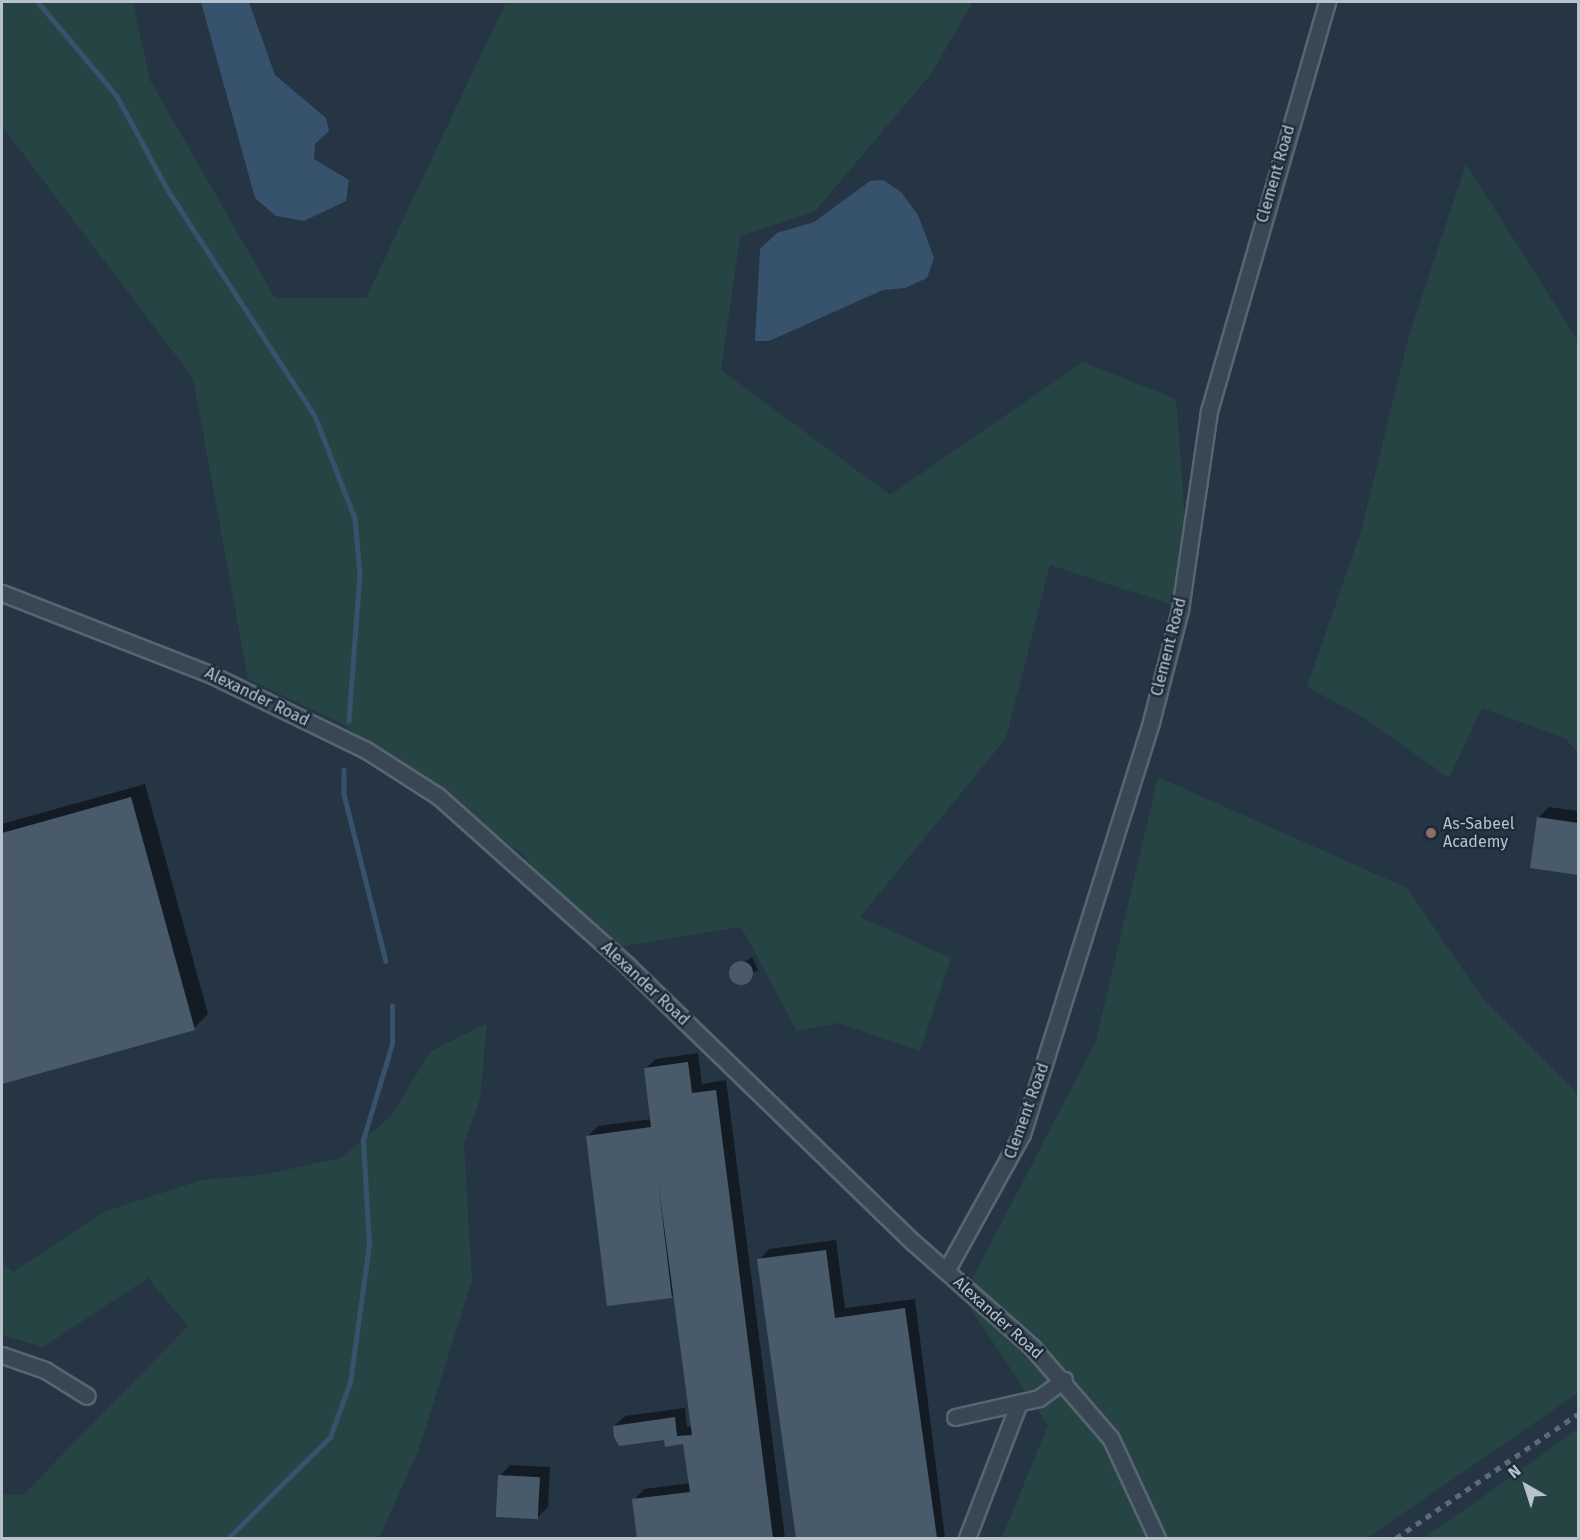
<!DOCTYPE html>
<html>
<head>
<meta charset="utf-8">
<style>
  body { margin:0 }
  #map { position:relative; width:1580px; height:1540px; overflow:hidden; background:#253544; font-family:"Fira Sans",sans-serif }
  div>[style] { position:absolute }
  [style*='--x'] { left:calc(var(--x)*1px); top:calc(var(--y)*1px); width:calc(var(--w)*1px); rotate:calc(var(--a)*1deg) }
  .green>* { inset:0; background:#274445 }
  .water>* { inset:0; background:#37526c }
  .shadow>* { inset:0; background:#0007 }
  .stream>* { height:4.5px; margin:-2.25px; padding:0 2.25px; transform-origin:2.25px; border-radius:2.25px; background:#37526c }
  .building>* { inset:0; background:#495b6b; transform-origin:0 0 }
  .round { border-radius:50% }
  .roads { filter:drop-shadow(2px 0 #586571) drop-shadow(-2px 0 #586571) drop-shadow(0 2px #586571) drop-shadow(0 -2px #586571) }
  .minor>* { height:15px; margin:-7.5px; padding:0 7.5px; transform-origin:7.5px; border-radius:7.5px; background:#394754 }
  .rail>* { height:4.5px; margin-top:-2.25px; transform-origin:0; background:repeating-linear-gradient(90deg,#5b6b7b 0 6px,transparent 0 12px) }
  .dots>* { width:16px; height:16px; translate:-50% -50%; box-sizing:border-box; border:3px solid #1e2c39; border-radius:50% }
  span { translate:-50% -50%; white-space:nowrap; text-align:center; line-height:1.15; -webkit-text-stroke:5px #1e2c39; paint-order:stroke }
  .street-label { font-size:16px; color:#b7c2cd }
  .poi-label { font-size:16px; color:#b7c2cd }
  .left { translate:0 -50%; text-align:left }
  .frame { position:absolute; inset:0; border:3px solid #b7c2cd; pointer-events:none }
  .north { position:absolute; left:1496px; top:1456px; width:60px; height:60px; -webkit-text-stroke:4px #1e2c39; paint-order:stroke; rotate:321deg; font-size:16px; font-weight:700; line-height:24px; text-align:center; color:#b7c2cd }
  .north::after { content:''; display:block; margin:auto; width:21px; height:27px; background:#b7c2cd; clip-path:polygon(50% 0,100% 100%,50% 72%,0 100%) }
</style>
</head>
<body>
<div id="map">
  <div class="green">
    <div style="clip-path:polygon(2px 2px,133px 2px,150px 80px,275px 298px,366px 298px,506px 2px,973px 2px,931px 74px,815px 211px,740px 236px,721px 370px,890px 495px,1083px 362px,1176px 399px,1192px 611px,1050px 565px,1006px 738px,860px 917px,951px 958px,920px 1051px,839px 1023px,797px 1031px,741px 927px,599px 950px,523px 855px,342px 724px,248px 679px,193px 378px,2px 126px)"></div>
    <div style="clip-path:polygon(1466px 164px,1578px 341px,1578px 753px,1565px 738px,1482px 708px,1449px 778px,1363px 717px,1307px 687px,1361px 531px,1409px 336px)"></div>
    <div style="clip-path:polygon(1158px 777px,1407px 888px,1483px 999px,1578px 1094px,1578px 1393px,1367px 1538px,1002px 1538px,1048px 1425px,963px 1297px,1096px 1041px)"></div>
    <div style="clip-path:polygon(487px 1023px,480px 1099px,464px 1144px,472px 1280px,418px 1452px,379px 1538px,2px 1538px,2px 1494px,23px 1495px,188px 1326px,148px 1278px,43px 1347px,2px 1335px,2px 1262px,13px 1272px,106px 1211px,202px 1180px,261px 1175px,341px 1158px,390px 1117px,431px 1051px)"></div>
    <div style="clip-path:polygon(1578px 1428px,1578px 1538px,1424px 1538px,1528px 1465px)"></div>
  </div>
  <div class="water">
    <div style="clip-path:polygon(201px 2px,249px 2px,275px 75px,326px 118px,329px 131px,315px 144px,314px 159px,349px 180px,346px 201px,304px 221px,276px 216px,255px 198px)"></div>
    <div style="clip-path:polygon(883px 180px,901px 192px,918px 215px,934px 258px,927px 278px,905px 288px,883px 290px,769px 341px,755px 341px,760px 249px,777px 233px,814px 222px,870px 181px)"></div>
  </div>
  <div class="shadow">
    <div style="clip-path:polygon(145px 784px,208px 1014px,194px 1028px,2px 1083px,2px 824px)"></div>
    <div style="clip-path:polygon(1549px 807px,1578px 811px,1578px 873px,1531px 867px,1538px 818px)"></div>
    <div style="clip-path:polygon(752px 957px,758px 970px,736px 982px,731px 970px)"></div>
    <div style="clip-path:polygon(698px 1053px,702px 1084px,726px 1080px,785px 1538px,695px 1538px,694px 1533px,639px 1538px,634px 1500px,644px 1489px,690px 1483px,685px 1442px,614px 1426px,625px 1416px,685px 1408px,687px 1427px,692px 1426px,675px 1293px,672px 1296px,587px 1137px,598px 1126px,652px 1119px,645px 1069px,656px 1059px)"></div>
    <div style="clip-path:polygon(836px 1240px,845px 1308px,915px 1299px,945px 1538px,797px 1538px,759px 1260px,769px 1249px)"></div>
    <div style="clip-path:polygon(510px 1465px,550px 1467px,548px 1507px,538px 1517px,500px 1476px)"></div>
  </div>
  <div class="stream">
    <div style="--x:38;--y:2;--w:123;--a:50"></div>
    <div style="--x:117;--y:96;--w:109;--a:61.6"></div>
    <div style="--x:169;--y:192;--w:267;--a:56.9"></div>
    <div style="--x:315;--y:416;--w:110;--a:68.6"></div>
    <div style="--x:355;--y:518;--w:56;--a:84.9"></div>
    <div style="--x:360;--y:574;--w:147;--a:94.3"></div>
    <div style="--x:344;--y:770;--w:24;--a:90"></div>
    <div style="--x:344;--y:794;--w:172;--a:75.9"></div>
    <div style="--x:228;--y:1538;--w:144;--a:-44.7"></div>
    <div style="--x:330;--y:1437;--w:58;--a:-69.7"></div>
    <div style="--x:350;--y:1383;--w:139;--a:-82.2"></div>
    <div style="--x:369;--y:1245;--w:105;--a:-93.3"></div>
    <div style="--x:363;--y:1140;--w:100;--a:-73.2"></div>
    <div style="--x:392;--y:1044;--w:38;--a:-90"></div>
  </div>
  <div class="building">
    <div style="clip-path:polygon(131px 797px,195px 1030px,2px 1084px,2px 833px)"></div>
    <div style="clip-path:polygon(1537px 817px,1578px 823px,1578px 875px,1530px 868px)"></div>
    <div class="round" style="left:729px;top:961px;width:24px;height:24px"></div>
    <div style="clip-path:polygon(688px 1062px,692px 1093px,716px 1090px,773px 1538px,637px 1538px,632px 1499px,690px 1492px,683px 1444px,665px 1447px,664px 1440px,619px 1446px,614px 1437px,613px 1426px,675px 1417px,677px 1436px,692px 1435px,658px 1181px,672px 1298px,607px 1306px,586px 1136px,651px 1127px,644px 1068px)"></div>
    <div style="clip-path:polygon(826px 1250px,835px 1318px,905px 1308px,937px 1538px,796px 1538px,757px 1259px)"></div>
    <div style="left:498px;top:1475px;width:42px;height:42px;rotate:3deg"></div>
  </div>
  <div class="roads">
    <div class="minor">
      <div style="--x:2;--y:593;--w:223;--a:21.3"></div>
      <div style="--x:210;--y:674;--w:174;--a:26"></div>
      <div style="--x:366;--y:750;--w:85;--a:32.6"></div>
      <div style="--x:438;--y:796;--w:255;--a:41.8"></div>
      <div style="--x:628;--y:966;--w:397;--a:44.1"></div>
      <div style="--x:913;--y:1242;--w:159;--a:41.4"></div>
      <div style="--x:1032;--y:1347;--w:121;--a:49.3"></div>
      <div style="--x:1111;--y:1439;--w:109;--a:65.1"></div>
      <div style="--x:946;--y:1271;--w:157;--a:-61"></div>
      <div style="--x:1022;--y:1134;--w:432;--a:-72.6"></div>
      <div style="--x:1151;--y:722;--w:116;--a:-75.5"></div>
      <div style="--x:1180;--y:610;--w:201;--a:-81.7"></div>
      <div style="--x:1209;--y:411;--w:426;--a:-73.9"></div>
      <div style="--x:2;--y:1355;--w:46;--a:19.2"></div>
      <div style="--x:45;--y:1370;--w:49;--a:31.8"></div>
      <div style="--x:955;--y:1417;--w:86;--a:-12.7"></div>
      <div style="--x:1039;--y:1398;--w:31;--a:-36"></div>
      <div style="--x:967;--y:1538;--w:142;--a:-69"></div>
    </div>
  </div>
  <div class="rail">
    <div style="--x:1396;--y:1538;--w:220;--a:-34.3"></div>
  </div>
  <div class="dots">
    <div style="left:1431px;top:833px;background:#8d6e63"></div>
  </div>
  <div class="street-label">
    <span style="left:1276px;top:174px;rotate:-74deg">Clement Road</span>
    <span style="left:1169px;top:647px;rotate:-76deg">Clement Road</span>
    <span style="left:257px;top:697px;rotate:26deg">Alexander Road</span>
    <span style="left:645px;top:984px;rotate:43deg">Alexander Road</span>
    <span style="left:1027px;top:1111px;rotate:-70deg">Clement Road</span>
    <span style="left:998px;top:1318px;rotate:42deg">Alexander Road</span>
  </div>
  <div class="poi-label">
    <span class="left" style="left:1443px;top:833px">As-Sabeel<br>Academy</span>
  </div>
  <div class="frame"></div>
  <div class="north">N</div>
</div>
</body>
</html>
